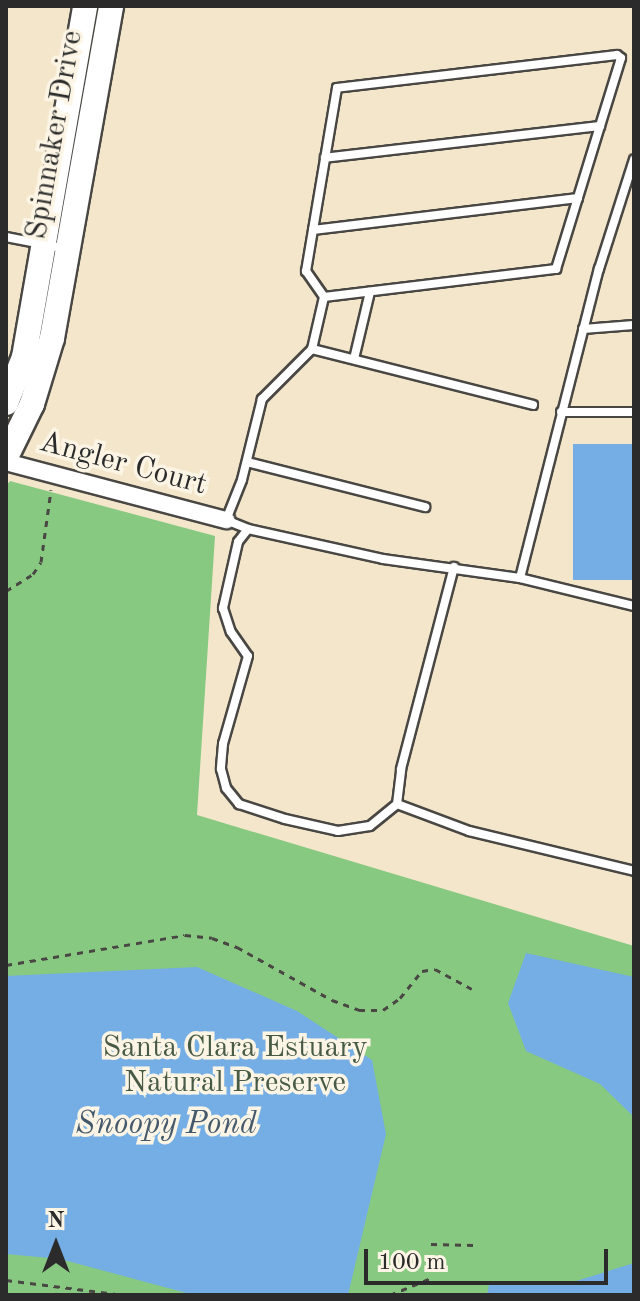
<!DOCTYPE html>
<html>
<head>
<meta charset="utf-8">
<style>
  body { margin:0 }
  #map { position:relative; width:640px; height:1301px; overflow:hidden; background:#f4e6cb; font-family:"Old Standard TT",serif }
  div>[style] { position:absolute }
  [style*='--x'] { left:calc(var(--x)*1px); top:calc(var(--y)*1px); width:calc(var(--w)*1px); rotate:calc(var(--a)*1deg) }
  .green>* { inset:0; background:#88c981 }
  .water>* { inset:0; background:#74aee5; transform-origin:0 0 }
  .path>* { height:3px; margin-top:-1.5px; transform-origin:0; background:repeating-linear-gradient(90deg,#494743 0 6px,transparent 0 12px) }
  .roads { filter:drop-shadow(2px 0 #494743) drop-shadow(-2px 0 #494743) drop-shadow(0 2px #494743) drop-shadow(0 -2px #494743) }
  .lane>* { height:8px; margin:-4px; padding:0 4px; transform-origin:4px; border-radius:4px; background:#fff }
  .street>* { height:16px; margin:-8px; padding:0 8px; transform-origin:8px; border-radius:8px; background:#fff }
  .secondary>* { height:24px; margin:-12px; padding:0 12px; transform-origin:12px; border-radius:12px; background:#fff }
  span { translate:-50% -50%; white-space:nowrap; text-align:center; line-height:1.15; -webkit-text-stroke:7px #fcf5e5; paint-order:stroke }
  .street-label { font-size:30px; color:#2b2b2b }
  .park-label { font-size:30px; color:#475a45 }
  .water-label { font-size:32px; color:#45596c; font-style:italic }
  .frame { position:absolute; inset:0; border:8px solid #2b2b2b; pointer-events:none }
  .north { position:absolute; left:16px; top:1205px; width:80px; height:80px; -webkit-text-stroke:6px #fcf5e5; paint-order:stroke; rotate:0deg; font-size:22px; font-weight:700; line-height:32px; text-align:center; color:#2b2b2b }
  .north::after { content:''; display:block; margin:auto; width:28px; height:36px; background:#2b2b2b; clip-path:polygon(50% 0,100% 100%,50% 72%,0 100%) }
  .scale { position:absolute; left:364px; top:1249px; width:244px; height:36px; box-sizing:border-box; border:4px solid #2b2b2b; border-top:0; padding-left:10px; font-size:24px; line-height:28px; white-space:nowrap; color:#2b2b2b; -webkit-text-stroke:6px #fcf5e5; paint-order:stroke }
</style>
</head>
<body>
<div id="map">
  <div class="green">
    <div style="clip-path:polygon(10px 481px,215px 536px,197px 815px,634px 946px,634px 1295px,6px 1295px,6px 486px)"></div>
  </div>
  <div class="water">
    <div style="left:573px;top:444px;width:61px;height:136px"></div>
    <div style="clip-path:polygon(526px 953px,634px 977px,634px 1117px,600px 1084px,526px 1051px,508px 1003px)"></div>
    <div style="clip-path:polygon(197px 967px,297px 1011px,372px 1060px,386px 1134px,348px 1295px,194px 1295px,60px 1259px,6px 1254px,6px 976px)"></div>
    <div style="clip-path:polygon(634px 1263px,634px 1295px,487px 1295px,489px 1285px,573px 1282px)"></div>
  </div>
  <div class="path">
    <div style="--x:6;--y:591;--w:32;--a:-32"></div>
    <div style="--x:33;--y:574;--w:14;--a:-56"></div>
    <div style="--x:41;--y:562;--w:73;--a:-82.1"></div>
    <div style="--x:6;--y:965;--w:181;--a:-9.5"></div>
    <div style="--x:185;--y:935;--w:27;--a:6"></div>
    <div style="--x:212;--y:938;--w:27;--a:20"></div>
    <div style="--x:237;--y:947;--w:109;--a:29.2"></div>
    <div style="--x:332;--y:1000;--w:29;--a:20"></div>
    <div style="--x:359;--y:1010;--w:24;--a:0"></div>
    <div style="--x:383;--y:1010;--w:21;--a:-35"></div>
    <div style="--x:400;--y:998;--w:35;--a:-51"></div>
    <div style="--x:422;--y:971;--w:13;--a:-9"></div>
    <div style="--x:435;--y:969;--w:42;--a:28.4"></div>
    <div style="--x:431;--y:1244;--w:43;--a:1.3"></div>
    <div style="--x:6;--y:1280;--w:119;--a:7.2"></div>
    <div style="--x:390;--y:1295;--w:44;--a:-22.5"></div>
  </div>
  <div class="roads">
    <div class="lane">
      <div style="--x:600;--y:126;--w:71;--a:-72.8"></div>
      <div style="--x:621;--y:58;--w:5;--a:-143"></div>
      <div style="--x:617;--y:55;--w:282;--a:173.3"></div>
      <div style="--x:337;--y:88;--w:186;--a:99.6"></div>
      <div style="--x:306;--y:271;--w:32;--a:55"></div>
      <div style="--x:324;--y:297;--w:53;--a:103"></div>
      <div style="--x:312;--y:349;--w:71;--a:135"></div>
      <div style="--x:262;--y:399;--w:83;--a:103.9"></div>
      <div style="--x:242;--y:480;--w:43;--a:111.8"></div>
      <div style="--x:226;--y:520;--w:24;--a:22"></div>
      <div style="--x:248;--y:529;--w:138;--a:12.5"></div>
      <div style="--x:383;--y:559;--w:138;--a:7.9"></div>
      <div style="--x:520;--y:578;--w:117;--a:13.8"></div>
      <div style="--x:313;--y:230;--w:267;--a:-6.9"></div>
      <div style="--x:6;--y:237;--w:62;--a:11.1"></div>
      <div style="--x:324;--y:297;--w:234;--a:-6.9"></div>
      <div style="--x:556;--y:269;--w:150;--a:-72.9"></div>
      <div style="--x:600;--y:126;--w:277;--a:173.4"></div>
      <div style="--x:583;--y:329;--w:51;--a:-4.5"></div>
      <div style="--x:312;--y:349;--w:228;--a:14.2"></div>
      <div style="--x:354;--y:359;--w:69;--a:-76.6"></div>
      <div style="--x:561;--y:412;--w:73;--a:0"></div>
      <div style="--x:247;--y:462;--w:184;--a:14.2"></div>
      <div style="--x:248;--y:529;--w:16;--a:128"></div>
      <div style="--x:238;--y:542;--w:68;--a:102.8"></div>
      <div style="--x:223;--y:608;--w:25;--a:72"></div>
      <div style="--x:231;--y:632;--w:29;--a:55"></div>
      <div style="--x:248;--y:656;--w:91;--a:105.9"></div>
      <div style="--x:223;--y:744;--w:25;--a:95"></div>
      <div style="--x:221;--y:769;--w:20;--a:75"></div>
      <div style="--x:226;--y:788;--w:21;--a:51"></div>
      <div style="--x:239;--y:804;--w:48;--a:18.1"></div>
      <div style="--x:285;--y:819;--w:54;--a:12.8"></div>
      <div style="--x:338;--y:831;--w:32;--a:-9"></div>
      <div style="--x:370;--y:826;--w:35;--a:-39"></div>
      <div style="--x:397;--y:804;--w:77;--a:20.6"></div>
      <div style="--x:469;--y:831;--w:170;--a:13.6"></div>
      <div style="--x:520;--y:578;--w:319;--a:-75.7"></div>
      <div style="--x:599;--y:269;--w:115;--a:-72.3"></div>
      <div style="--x:397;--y:804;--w:35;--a:-83"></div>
      <div style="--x:401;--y:769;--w:209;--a:-75.3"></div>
    </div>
    <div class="street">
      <div style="--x:6;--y:462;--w:228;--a:14.8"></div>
    </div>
    <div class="secondary">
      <div style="--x:6;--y:403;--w:49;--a:-68.6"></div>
      <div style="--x:24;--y:357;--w:356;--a:-80.1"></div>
      <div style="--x:6;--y:457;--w:59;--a:-63.9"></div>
      <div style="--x:32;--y:404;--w:69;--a:-73.1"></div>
      <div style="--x:52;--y:338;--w:337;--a:-79.9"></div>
    </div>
  </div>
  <div class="street-label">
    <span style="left:55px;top:135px;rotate:-80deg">Spinnaker Drive</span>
    <span style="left:123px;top:464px;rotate:15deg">Angler Court</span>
  </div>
  <div class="park-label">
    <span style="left:235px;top:1065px">Santa Clara Estuary<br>Natural Preserve</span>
  </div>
  <div class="water-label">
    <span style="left:166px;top:1125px">Snoopy Pond</span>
  </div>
  <div class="frame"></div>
  <div class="north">N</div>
  <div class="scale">100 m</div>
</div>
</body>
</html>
